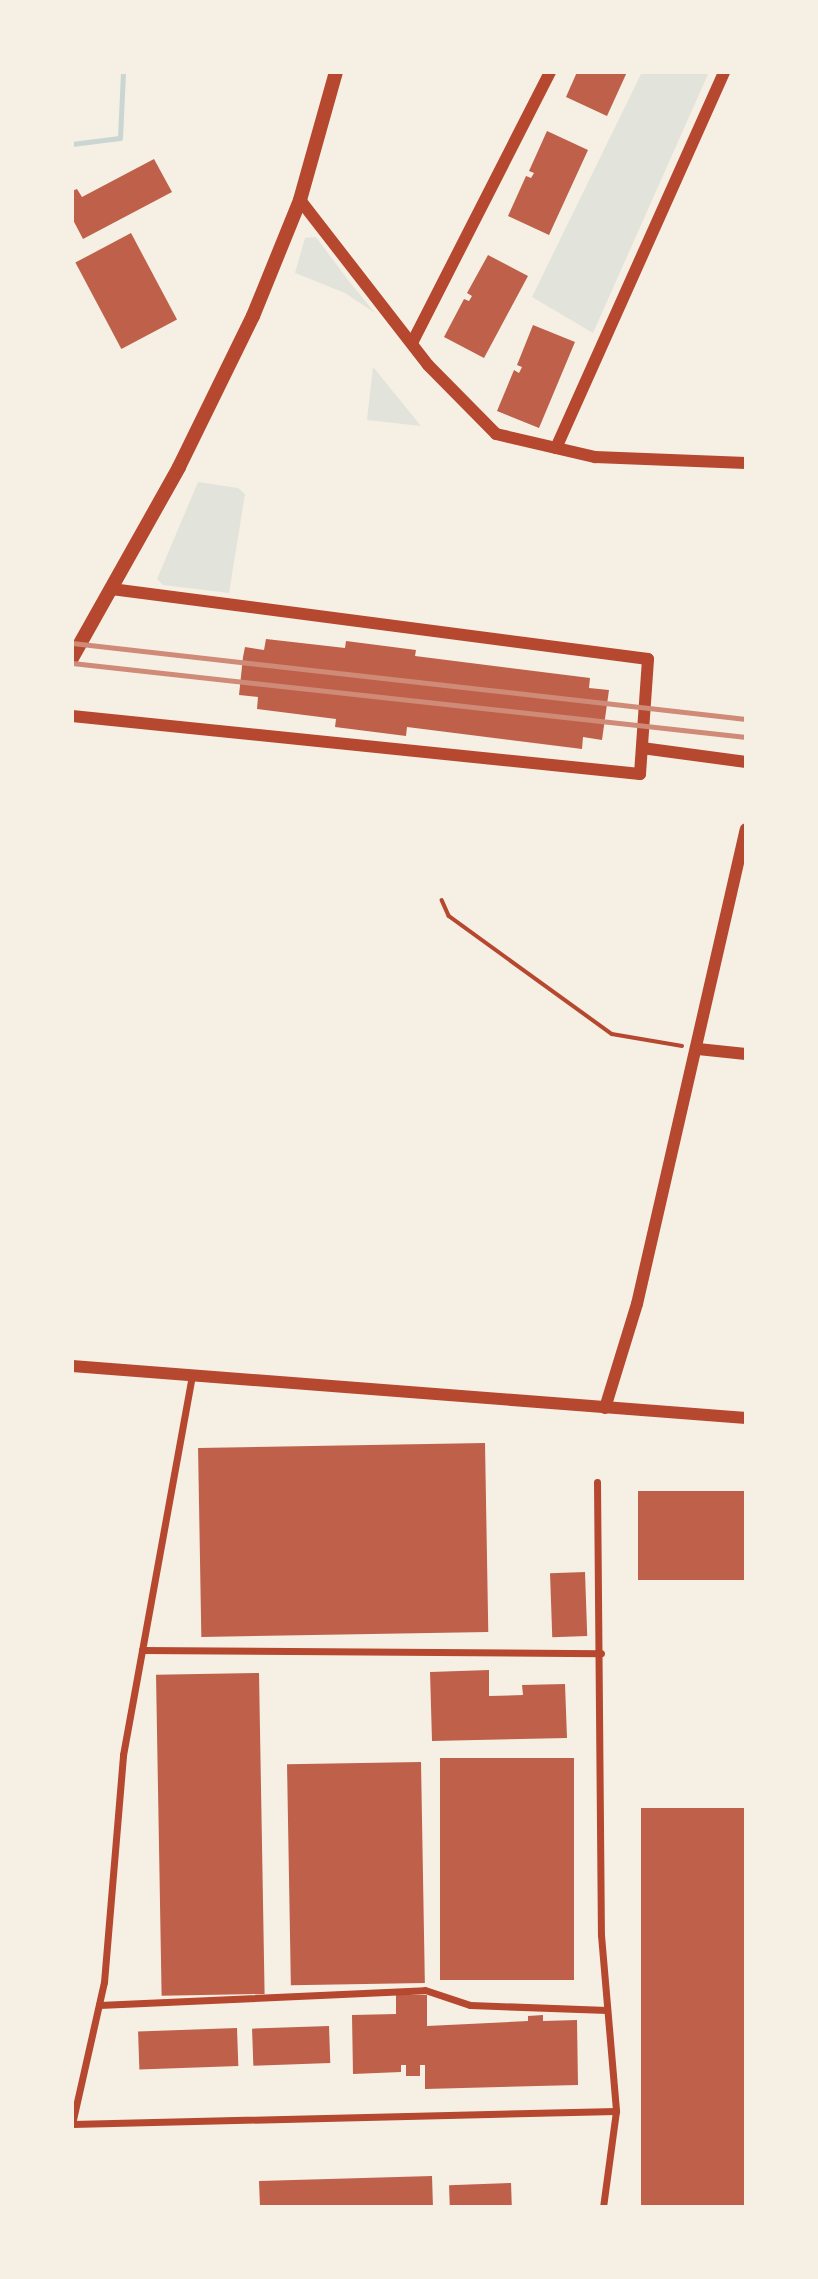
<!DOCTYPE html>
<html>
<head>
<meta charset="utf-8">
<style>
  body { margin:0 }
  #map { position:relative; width:818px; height:2279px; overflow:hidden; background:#f6efe4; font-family:"IBM Plex Sans",sans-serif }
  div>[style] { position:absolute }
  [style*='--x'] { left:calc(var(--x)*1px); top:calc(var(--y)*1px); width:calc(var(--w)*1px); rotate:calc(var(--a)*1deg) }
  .green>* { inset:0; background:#e2e4dc }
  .stream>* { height:5px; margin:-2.5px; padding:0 2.5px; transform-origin:2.5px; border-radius:2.5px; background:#c9d6d2 }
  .building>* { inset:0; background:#bf614a; transform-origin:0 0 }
  .path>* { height:3.5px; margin:-1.75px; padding:0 1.75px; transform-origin:1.75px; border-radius:1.75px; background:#b5482f }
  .minor>* { height:7px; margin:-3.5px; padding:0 3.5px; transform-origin:3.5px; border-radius:3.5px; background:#b5482f }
  .tertiary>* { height:12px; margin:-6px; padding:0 6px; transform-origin:6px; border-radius:6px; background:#b5482f }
  .secondary>* { height:14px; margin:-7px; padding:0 7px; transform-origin:7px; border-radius:7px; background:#b5482f }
  .rail>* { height:5px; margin:-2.5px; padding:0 2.5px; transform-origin:2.5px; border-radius:2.5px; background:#cf8b77 }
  span { translate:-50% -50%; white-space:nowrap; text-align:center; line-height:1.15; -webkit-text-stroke:6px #f6efe4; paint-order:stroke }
  .frame { position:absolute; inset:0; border:74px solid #f6efe4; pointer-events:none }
</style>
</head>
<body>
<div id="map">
  <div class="green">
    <div style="clip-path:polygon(642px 72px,709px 72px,593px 333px,532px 297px)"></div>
    <div style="clip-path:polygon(316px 237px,348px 280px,375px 313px,345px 293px,295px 273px,305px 238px)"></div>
    <div style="clip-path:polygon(373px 367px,421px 426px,367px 420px)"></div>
    <div style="clip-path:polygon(198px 482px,238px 488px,245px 494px,229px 593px,163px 585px,157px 579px)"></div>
  </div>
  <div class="stream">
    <div style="--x:72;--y:144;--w:48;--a:-7.1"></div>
    <div style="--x:120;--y:138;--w:66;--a:-87.4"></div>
  </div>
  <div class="building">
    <div style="clip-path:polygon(577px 72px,627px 72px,607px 116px,566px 97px)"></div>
    <div style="clip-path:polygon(547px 131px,588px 150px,549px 235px,508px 216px,526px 176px,531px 178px,534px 173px,529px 171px)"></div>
    <div style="clip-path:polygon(154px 159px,172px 192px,83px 239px,72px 218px,72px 191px,77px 189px,82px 197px)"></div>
    <div style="left:131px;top:233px;width:98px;height:63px;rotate:62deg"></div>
    <div style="clip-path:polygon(488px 255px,528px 276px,484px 358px,444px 337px,464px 299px,469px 301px,472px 296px,467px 293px)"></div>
    <div style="clip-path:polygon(533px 325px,575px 342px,539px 428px,497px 411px,514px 370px,519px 373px,522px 367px,517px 365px)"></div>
    <div style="clip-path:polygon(266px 639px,345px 648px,346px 641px,416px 650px,415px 656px,590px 678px,589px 688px,609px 690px,602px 740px,583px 737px,582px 749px,407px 727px,406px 736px,335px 727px,336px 719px,257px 709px,258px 697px,239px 695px,243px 657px,245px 647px,264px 650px)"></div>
    <div style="left:485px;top:1443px;width:189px;height:287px;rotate:89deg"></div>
    <div style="left:746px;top:1491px;width:89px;height:108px;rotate:90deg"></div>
    <div style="left:585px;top:1572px;width:64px;height:35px;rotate:88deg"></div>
    <div style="clip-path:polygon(489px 1670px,489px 1696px,523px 1695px,522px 1685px,565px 1684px,567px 1738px,432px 1741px,430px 1672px)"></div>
    <div style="left:259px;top:1673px;width:321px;height:103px;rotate:89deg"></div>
    <div style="left:574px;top:1758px;width:222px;height:134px;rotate:90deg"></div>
    <div style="left:421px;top:1762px;width:221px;height:134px;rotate:89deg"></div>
    <div style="left:746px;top:1808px;width:399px;height:105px;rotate:90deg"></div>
    <div style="clip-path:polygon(396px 1995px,427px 1995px,427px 2026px,528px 2021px,528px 2016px,543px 2015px,543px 2021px,577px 2020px,578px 2085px,425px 2089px,425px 2065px,420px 2065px,420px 2076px,406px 2076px,406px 2065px,401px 2065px,401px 2072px,353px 2074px,352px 2015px,396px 2014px)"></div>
    <div style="left:329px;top:2026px;width:37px;height:77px;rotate:88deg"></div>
    <div style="left:237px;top:2028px;width:38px;height:99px;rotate:88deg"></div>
    <div style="clip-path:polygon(432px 2176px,433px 2207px,260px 2207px,259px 2181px)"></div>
    <div style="left:511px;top:2183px;width:23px;height:62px;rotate:88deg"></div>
  </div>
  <div class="path">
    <div style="--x:442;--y:900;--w:17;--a:66"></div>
    <div style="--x:449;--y:916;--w:201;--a:35.9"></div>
    <div style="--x:612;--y:1034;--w:71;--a:9.7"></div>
  </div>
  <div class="minor">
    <div style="--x:597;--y:1482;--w:453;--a:89.5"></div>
    <div style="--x:601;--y:1935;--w:177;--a:85.1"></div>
    <div style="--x:616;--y:2111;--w:97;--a:97.7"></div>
    <div style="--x:142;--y:1650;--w:459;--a:0.4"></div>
    <div style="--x:99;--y:2005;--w:326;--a:-2.6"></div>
    <div style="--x:425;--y:1990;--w:47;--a:18.4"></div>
    <div style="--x:470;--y:2005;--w:137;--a:2.1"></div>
    <div style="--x:72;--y:2124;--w:146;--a:-77.3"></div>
    <div style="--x:104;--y:1982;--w:228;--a:-85.2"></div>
    <div style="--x:123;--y:1755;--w:384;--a:-79.7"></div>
    <div style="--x:72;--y:2124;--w:544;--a:-1.37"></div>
  </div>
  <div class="tertiary">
    <div style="--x:300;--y:200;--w:209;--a:52.2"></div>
    <div style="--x:428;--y:365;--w:97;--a:45.4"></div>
    <div style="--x:496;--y:434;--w:102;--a:13.1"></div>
    <div style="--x:595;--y:457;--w:151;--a:2.3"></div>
    <div style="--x:412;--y:343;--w:304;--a:-63"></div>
    <div style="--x:556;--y:448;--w:412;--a:-65.9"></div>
    <div style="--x:72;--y:716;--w:571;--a:5.83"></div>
    <div style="--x:640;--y:774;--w:115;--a:-86"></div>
    <div style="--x:648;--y:659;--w:541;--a:-172.56"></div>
    <div style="--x:642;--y:748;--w:105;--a:7.7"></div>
    <div style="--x:698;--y:1049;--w:48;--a:5.9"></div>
    <div style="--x:72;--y:1366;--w:676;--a:4.41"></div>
    <div style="--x:605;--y:1408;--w:109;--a:-72.9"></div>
    <div style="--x:637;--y:1304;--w:487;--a:-77.1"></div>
  </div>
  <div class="secondary">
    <div style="--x:72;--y:658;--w:219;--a:-60.7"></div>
    <div style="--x:179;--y:467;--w:168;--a:-63.9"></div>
    <div style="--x:253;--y:316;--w:125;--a:-67.9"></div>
    <div style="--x:300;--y:200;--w:133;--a:-74.3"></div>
  </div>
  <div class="rail">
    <div style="--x:72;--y:643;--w:678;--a:6.43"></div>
    <div style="--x:72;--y:663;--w:678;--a:6.27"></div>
  </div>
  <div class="frame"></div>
</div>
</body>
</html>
